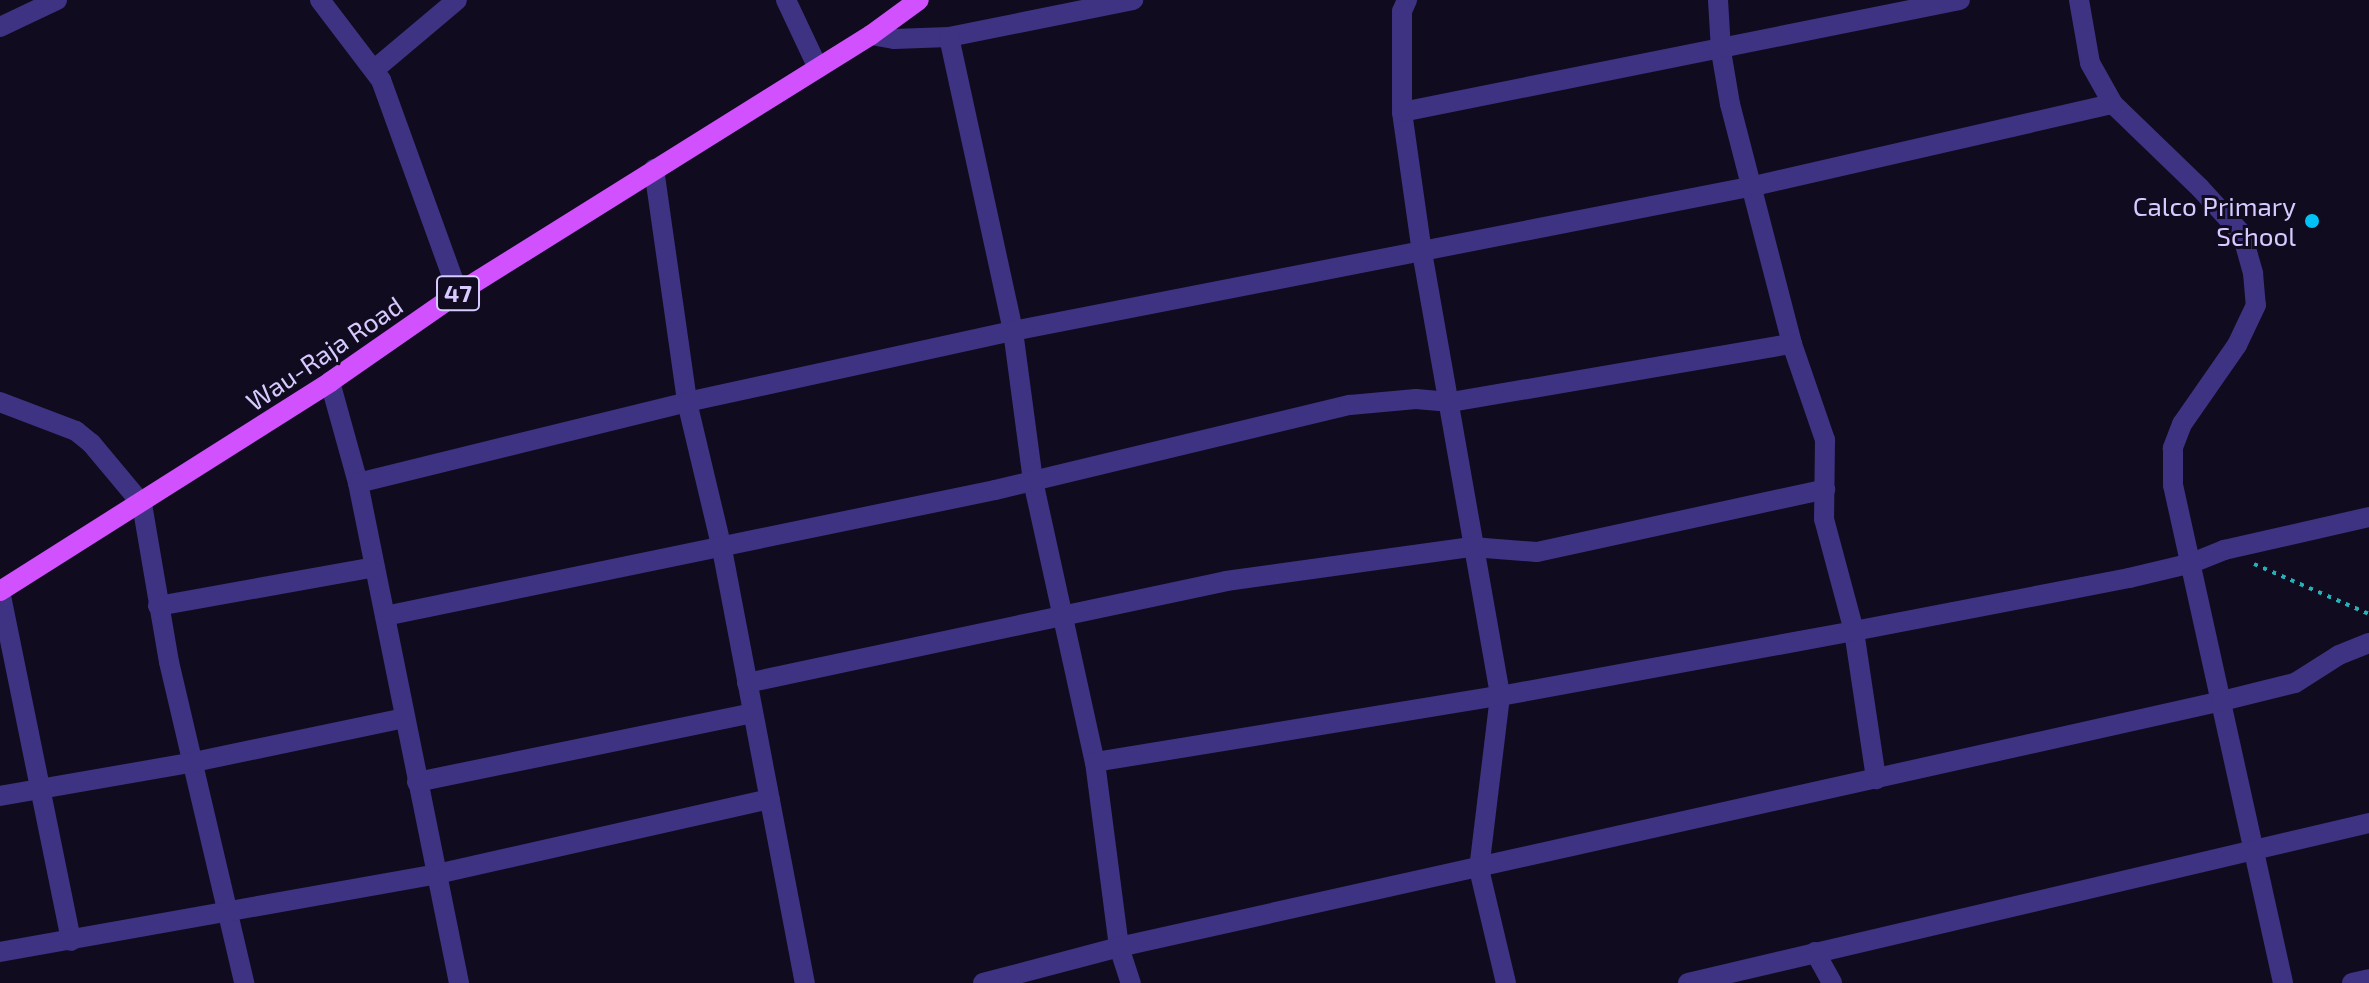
<!DOCTYPE html>
<html>
<head>
<meta charset="utf-8">
<style>
  body { margin:0 }
  #map { position:relative; width:2369px; height:983px; overflow:hidden; background:#110b20; font-family:"Exo 2",sans-serif }
  div>[style] { position:absolute }
  [style*='--x'] { left:calc(var(--x)*1px); top:calc(var(--y)*1px); width:calc(var(--w)*1px); rotate:calc(var(--a)*1deg) }
  .path>* { height:4px; margin-top:-2px; transform-origin:0; background:repeating-linear-gradient(90deg,#25b1b8 0 4px,transparent 0 10px) }
  .street>* { height:20px; margin:-10px; padding:0 10px; transform-origin:10px; border-radius:10px; background:#3e3382 }
  .primary>* { height:20px; margin:-10px; padding:0 10px; transform-origin:10px; border-radius:10px; background:#d151ff }
  .dots>* { width:22px; height:22px; translate:-50% -50%; box-sizing:border-box; border:4px solid #110b20; border-radius:50% }
  span { translate:-50% -50%; white-space:nowrap; text-align:center; line-height:1.15; -webkit-text-stroke:6px #110b20; paint-order:stroke }
  .shield-label span { padding:2px 6px; background:#110b20; border:2px solid; border-radius:6px; -webkit-text-stroke-width:0 }
  .shield-label { font-size:24px; color:#d6caff; font-weight:700 }
  .poi-label { font-size:26px; color:#d6caff }
  .right { translate:-100% -50%; text-align:right }
  .street-label { font-size:26px; color:#d6caff }
</style>
</head>
<body>
<div id="map">
  <div class="path">
    <div style="--x:2254;--y:564;--w:125;--a:23.5"></div>
  </div>
  <div class="street">
    <div style="--x:320;--y:0;--w:101;--a:52.7"></div>
    <div style="--x:381;--y:80;--w:226;--a:70.1"></div>
    <div style="--x:786;--y:0;--w:75;--a:64.8"></div>
    <div style="--x:1407;--y:0;--w:12;--a:114"></div>
    <div style="--x:1402;--y:11;--w:101;--a:90"></div>
    <div style="--x:1402;--y:112;--w:141;--a:81.9"></div>
    <div style="--x:1422;--y:252;--w:451;--a:80"></div>
    <div style="--x:1500;--y:696;--w:174;--a:96.9"></div>
    <div style="--x:1479;--y:869;--w:117;--a:76.7"></div>
    <div style="--x:1718;--y:0;--w:51;--a:86.6"></div>
    <div style="--x:1721;--y:51;--w:54;--a:80.4"></div>
    <div style="--x:1730;--y:104;--w:248;--a:75.5"></div>
    <div style="--x:1792;--y:344;--w:102;--a:71"></div>
    <div style="--x:1825;--y:440;--w:79;--a:90.7"></div>
    <div style="--x:1824;--y:519;--w:116;--a:75"></div>
    <div style="--x:1854;--y:631;--w:150;--a:81.5"></div>
    <div style="--x:2079;--y:0;--w:64;--a:80.1"></div>
    <div style="--x:2090;--y:63;--w:47;--a:60.7"></div>
    <div style="--x:2113;--y:104;--w:121;--a:44"></div>
    <div style="--x:2200;--y:188;--w:62;--a:47.6"></div>
    <div style="--x:2242;--y:234;--w:41;--a:74.2"></div>
    <div style="--x:2253;--y:273;--w:32;--a:85"></div>
    <div style="--x:2256;--y:305;--w:44;--a:115.4"></div>
    <div style="--x:2237;--y:345;--w:96;--a:124.8"></div>
    <div style="--x:2182;--y:424;--w:26;--a:111"></div>
    <div style="--x:2173;--y:448;--w:37;--a:90"></div>
    <div style="--x:2173;--y:485;--w:510;--a:77.54"></div>
    <div style="--x:0;--y:27;--w:63;--a:-25.3"></div>
    <div style="--x:871;--y:35;--w:23;--a:10"></div>
    <div style="--x:894;--y:39;--w:55;--a:-2.1"></div>
    <div style="--x:949;--y:37;--w:188;--a:-11.4"></div>
    <div style="--x:949;--y:37;--w:301;--a:77.7"></div>
    <div style="--x:1013;--y:331;--w:151;--a:82.4"></div>
    <div style="--x:1033;--y:481;--w:288;--a:77.6"></div>
    <div style="--x:1095;--y:762;--w:187;--a:82.6"></div>
    <div style="--x:1119;--y:947;--w:38;--a:72"></div>
    <div style="--x:375;--y:69;--w:107;--a:-40.1"></div>
    <div style="--x:1402;--y:112;--w:569;--a:-11.35"></div>
    <div style="--x:654;--y:169;--w:235;--a:81.9"></div>
    <div style="--x:687;--y:402;--w:151;--a:76.6"></div>
    <div style="--x:722;--y:549;--w:442;--a:79.2"></div>
    <div style="--x:330;--y:382;--w:105;--a:74.5"></div>
    <div style="--x:358;--y:483;--w:510;--a:78.58"></div>
    <div style="--x:0;--y:402;--w:81;--a:20.9"></div>
    <div style="--x:76;--y:431;--w:19;--a:39"></div>
    <div style="--x:91;--y:443;--w:80;--a:50.1"></div>
    <div style="--x:142;--y:504;--w:160;--a:80.3"></div>
    <div style="--x:169;--y:662;--w:330;--a:76.8"></div>
    <div style="--x:358;--y:483;--w:339;--a:-13.8"></div>
    <div style="--x:687;--y:402;--w:334;--a:-12.3"></div>
    <div style="--x:1013;--y:331;--w:755;--a:-11.07"></div>
    <div style="--x:1754;--y:186;--w:368;--a:-12.9"></div>
    <div style="--x:0;--y:591;--w:357;--a:78.5"></div>
    <div style="--x:158;--y:606;--w:220;--a:-10.2"></div>
    <div style="--x:385;--y:616;--w:623;--a:-11.67"></div>
    <div style="--x:995;--y:490;--w:365;--a:-13.5"></div>
    <div style="--x:1350;--y:405;--w:66;--a:-5.2"></div>
    <div style="--x:1416;--y:399;--w:35;--a:5"></div>
    <div style="--x:1451;--y:402;--w:346;--a:-9.7"></div>
    <div style="--x:747;--y:683;--w:490;--a:-12"></div>
    <div style="--x:1226;--y:581;--w:248;--a:-7.9"></div>
    <div style="--x:1472;--y:547;--w:65;--a:4.4"></div>
    <div style="--x:1537;--y:552;--w:295;--a:-12.3"></div>
    <div style="--x:1095;--y:762;--w:410;--a:-9.3"></div>
    <div style="--x:1500;--y:696;--w:360;--a:-10.4"></div>
    <div style="--x:1854;--y:631;--w:280;--a:-10.9"></div>
    <div style="--x:2129;--y:578;--w:65;--a:-13.4"></div>
    <div style="--x:2192;--y:563;--w:35;--a:-22"></div>
    <div style="--x:2224;--y:550;--w:149;--a:-12.8"></div>
    <div style="--x:417;--y:782;--w:343;--a:-11.6"></div>
    <div style="--x:0;--y:796;--w:197;--a:-9.9"></div>
    <div style="--x:194;--y:762;--w:215;--a:-11.8"></div>
    <div style="--x:0;--y:952;--w:444;--a:-10.1"></div>
    <div style="--x:437;--y:874;--w:341;--a:-12.7"></div>
    <div style="--x:1815;--y:952;--w:35;--a:61"></div>
    <div style="--x:983;--y:983;--w:141;--a:-14.8"></div>
    <div style="--x:1119;--y:947;--w:1130;--a:-12.57"></div>
    <div style="--x:2222;--y:701;--w:75;--a:-13.9"></div>
    <div style="--x:2295;--y:683;--w:52;--a:-32.5"></div>
    <div style="--x:2339;--y:655;--w:32;--a:-22"></div>
    <div style="--x:1688;--y:983;--w:700;--a:-13.22"></div>
    <div style="--x:2352;--y:983;--w:17;--a:-13"></div>
  </div>
  <div class="primary">
    <div style="--x:0;--y:591;--w:391;--a:-32.3"></div>
    <div style="--x:330;--y:382;--w:156;--a:-34.8"></div>
    <div style="--x:458;--y:293;--w:487;--a:-32"></div>
    <div style="--x:871;--y:35;--w:59;--a:-36.1"></div>
  </div>
  <div class="dots">
    <div style="left:2312px;top:221px;background:#00c2f5"></div>
  </div>
  <div class="shield-label">
    <span style="left:458px;top:293px">47</span>
  </div>
  <div class="poi-label">
    <span class="right" style="left:2296px;top:221px">Calco Primary<br>School</span>
  </div>
  <div class="street-label">
    <span style="left:324px;top:353px;rotate:-34deg">Wau-Raja Road</span>
  </div>
</div>
</body>
</html>
